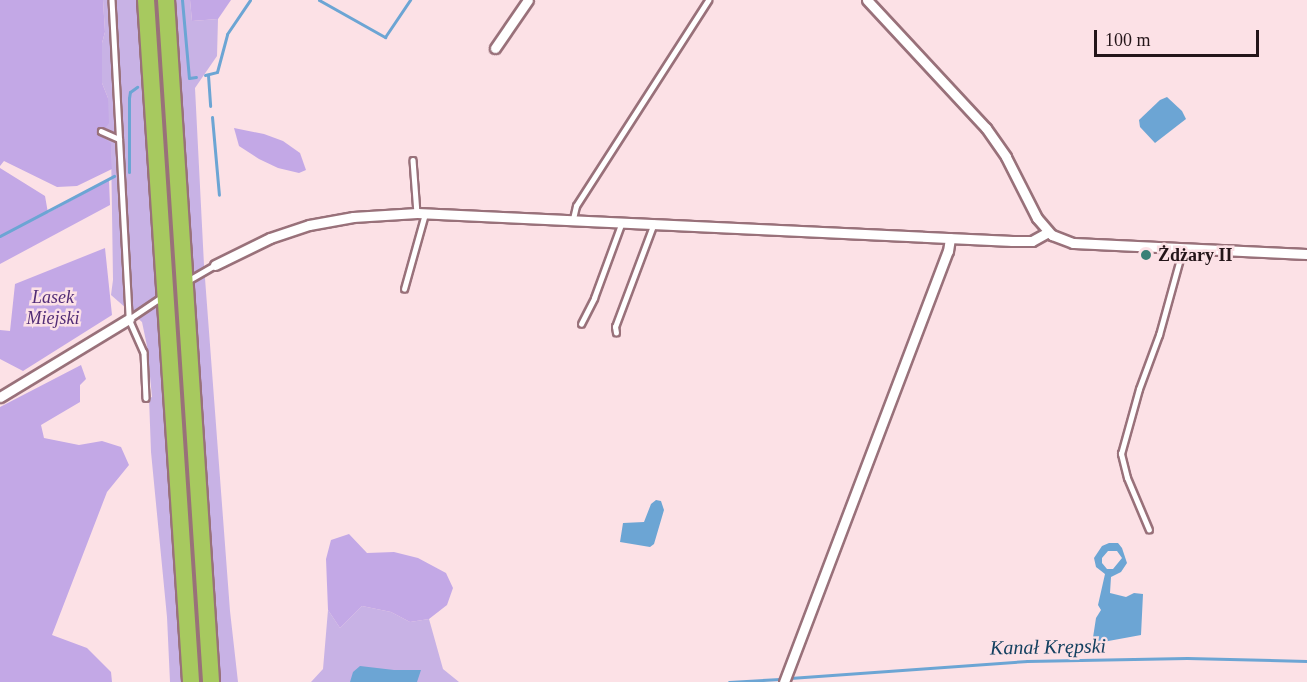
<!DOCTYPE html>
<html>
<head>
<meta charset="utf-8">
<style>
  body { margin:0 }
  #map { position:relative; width:1307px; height:682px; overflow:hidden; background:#fce1e6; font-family:Georgia,serif }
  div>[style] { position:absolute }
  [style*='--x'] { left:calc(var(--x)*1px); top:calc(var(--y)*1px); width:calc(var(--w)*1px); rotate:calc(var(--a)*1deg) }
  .green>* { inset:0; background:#c8b2e5 }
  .forest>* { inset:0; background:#c3a8e6 }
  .water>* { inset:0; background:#6ca5d4 }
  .stream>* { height:3px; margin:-1.5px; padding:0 1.5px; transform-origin:1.5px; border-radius:1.5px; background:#6ca5d4 }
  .roads { filter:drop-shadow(2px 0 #99717a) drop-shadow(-2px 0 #99717a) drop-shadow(0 2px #99717a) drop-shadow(0 -2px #99717a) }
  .service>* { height:4.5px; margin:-2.25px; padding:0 2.25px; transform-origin:2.25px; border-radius:2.25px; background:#fff }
  .minor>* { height:9px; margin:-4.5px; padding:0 4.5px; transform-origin:4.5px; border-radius:4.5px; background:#fff }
  .motorway>* { height:16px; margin:-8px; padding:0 8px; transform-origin:8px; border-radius:8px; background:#a7c95f }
  .dots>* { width:16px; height:16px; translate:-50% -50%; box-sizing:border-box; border:3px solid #fce1e6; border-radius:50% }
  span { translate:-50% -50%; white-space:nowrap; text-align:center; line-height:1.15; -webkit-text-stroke:5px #fce1e6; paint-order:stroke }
  .poi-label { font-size:18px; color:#241519; font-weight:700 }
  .left { translate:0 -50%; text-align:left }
  .park-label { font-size:18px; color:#522d76; font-style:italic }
  .water-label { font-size:20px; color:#144060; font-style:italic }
  .scale { position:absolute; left:1094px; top:30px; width:165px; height:27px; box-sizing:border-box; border:3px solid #241519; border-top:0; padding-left:8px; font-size:18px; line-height:21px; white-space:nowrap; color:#241519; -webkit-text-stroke:4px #fce1e6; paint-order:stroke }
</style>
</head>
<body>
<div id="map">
  <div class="green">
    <div style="clip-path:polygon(103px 0,190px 0,192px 21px,218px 19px,217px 56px,195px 88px,204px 265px,230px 611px,238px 682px,170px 682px,167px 617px,151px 452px,149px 398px,152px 397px,147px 346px,142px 322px,111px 295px,113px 280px,111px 144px,100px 135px,104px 127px,108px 98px,102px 83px,102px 43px,105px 32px)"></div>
    <div style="clip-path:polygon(362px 606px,391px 612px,410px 622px,429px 619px,443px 669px,459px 682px,311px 682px,323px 669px,328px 610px,340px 628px)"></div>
  </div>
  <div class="forest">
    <div style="clip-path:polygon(0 0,103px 0,105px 32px,102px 43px,102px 83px,108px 98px,109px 123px,100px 135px,111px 143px,112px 169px,77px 186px,57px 187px,4px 161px,0 166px)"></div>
    <div style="clip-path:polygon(190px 0,231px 0,218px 19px,192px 21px)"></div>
    <div style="clip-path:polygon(234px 128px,264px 134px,283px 141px,300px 153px,306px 170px,299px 173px,278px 168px,259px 159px,239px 146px)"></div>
    <div style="clip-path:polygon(0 168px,45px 196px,48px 213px,109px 180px,110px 205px,0 264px)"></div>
    <div style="clip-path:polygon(105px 248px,112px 315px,23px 371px,0 359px,0 330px,10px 331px,15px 284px)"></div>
    <div style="clip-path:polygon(81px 365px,86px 379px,80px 385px,80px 402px,41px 425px,44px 438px,79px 445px,102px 441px,121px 447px,129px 465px,107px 492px,52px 635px,87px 648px,111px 672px,112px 682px,0 682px,0 407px)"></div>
    <div style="clip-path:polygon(349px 534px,367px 553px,394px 552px,418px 558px,446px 573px,453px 588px,447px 605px,429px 619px,410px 622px,391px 612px,362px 606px,340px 628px,328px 610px,326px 559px,331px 540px)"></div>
  </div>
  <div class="water">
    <div style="clip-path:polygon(1167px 97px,1182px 111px,1186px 119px,1155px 143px,1140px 127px,1139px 120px,1160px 100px)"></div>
    <div style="clip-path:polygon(656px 500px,661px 501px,664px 510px,654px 544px,650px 547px,620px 542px,623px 523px,644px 522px,651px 504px)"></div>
    <div style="clip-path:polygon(evenodd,1109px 543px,1118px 543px,1122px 548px,1127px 563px,1121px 572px,1111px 577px,1110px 593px,1126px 597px,1134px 593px,1143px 594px,1141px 635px,1092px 644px,1096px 618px,1101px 610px,1098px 605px,1105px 574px,1096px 567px,1094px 558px,1102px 546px,1109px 543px,1108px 551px,1117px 551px,1122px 558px,1113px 569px,1107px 569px,1102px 563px,1102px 558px,1108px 551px)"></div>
    <div style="clip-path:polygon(360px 666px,394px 670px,421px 670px,417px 682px,350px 682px,353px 672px)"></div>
  </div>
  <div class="stream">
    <div style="--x:182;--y:0;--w:78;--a:84.9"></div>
    <div style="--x:189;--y:78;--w:7;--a:-8"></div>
    <div style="--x:319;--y:0;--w:76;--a:29.3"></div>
    <div style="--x:385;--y:37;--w:45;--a:-56"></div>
    <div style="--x:205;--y:75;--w:12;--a:-14"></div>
    <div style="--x:217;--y:72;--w:39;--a:-75"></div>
    <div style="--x:227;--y:34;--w:41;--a:-55.9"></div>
    <div style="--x:208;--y:75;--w:31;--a:86"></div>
    <div style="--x:212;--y:117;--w:78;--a:84.9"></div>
    <div style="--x:129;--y:172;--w:74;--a:-90"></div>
    <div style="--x:129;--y:98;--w:6;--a:-81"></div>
    <div style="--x:130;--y:92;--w:9;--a:-36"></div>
    <div style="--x:0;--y:236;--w:129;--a:-27.8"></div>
    <div style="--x:790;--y:678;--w:238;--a:-4.1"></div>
    <div style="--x:1027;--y:661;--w:160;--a:-1.1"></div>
    <div style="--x:1187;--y:658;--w:120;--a:1.4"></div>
    <div style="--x:729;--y:682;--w:51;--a:-3.4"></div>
  </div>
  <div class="roads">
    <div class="service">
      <div style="--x:112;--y:0;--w:319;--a:86.9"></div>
      <div style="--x:129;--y:319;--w:36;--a:66"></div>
      <div style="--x:144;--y:352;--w:46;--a:87.5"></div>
      <div style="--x:101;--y:131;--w:20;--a:24"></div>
      <div style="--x:413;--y:160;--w:53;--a:85.7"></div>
      <div style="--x:573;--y:219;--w:13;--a:-77"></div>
      <div style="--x:576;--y:206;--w:245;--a:-57.3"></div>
      <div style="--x:189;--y:280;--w:30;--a:-30"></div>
      <div style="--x:404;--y:289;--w:78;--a:-74.4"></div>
      <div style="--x:129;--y:319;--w:40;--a:-34"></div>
      <div style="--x:581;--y:324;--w:29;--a:-63"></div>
      <div style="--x:594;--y:298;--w:81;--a:-69.8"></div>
      <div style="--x:616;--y:333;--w:6;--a:-99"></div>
      <div style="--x:615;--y:327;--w:111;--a:-69.4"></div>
      <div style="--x:1149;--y:530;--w:56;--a:-112.9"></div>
      <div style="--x:1127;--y:478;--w:25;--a:-104"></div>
      <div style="--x:1121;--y:454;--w:67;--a:-74.5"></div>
      <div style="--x:1139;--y:389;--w:58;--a:-69.7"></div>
      <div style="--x:1159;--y:335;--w:90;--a:-74.6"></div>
    </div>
    <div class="minor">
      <div style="--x:867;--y:0;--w:175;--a:47.1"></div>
      <div style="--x:986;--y:128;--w:35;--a:55"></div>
      <div style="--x:1006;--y:157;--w:68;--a:63.1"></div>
      <div style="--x:1037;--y:218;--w:23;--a:49"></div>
      <div style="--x:1052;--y:235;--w:22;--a:21"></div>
      <div style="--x:1073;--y:243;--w:234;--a:2.7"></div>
      <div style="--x:495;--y:48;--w:58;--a:-55.5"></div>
      <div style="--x:215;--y:265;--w:61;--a:-26.1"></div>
      <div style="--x:270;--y:238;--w:41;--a:-18.4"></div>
      <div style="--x:309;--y:225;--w:45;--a:-10.3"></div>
      <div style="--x:353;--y:217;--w:64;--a:-3.6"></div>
      <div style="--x:417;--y:213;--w:596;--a:2.69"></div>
      <div style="--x:1012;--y:241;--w:20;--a:0"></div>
      <div style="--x:1032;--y:241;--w:18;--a:-29"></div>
      <div style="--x:0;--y:397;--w:151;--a:-31.2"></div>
      <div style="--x:784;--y:682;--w:461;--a:-69.2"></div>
      <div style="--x:948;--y:251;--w:13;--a:-81"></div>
    </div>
    <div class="motorway">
      <div style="--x:146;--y:0;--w:683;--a:86.22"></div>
      <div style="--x:166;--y:0;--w:683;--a:86.22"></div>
    </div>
  </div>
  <div class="dots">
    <div style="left:1146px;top:255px;background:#3a8077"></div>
  </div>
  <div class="poi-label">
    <span class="left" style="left:1158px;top:255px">Żdżary II</span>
  </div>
  <div class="park-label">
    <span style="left:53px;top:308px">Lasek<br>Miejski</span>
  </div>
  <div class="water-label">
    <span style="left:1048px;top:647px;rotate:-1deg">Kanał Krępski</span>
  </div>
  <div class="scale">100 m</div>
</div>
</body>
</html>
